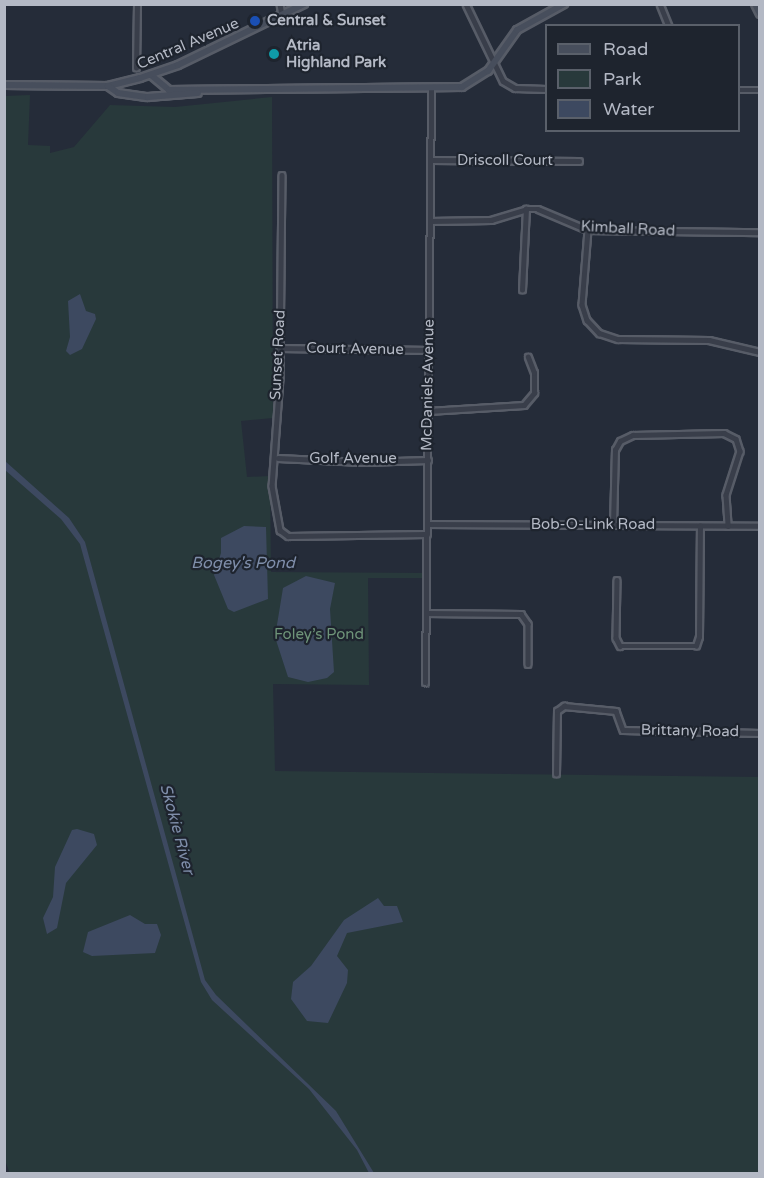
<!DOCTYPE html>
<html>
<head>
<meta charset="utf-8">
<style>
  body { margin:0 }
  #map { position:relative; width:764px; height:1178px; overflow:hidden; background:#252c39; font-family:"Varela Round",sans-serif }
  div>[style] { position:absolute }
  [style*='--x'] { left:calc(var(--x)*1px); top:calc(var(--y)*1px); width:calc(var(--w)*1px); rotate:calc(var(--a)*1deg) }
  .green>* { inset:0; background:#28393b }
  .water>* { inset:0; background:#3d4960 }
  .roads { filter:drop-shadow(2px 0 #575c67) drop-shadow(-2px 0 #575c67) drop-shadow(0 2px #575c67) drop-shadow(0 -2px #575c67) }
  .street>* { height:4.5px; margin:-2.25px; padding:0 2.25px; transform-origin:2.25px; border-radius:2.25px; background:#393e4a }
  .secondary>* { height:6px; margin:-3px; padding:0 3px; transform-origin:3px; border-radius:3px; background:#474e5c }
  .dots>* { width:16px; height:16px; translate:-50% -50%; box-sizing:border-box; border:3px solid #1e242e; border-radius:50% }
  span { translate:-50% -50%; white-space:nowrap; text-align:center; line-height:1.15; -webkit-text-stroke:4.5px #1e242e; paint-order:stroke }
  .poi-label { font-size:15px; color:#b4b9c5; font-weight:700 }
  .left { translate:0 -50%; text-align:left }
  .street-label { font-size:15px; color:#b4b9c5 }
  .park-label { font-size:15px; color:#6e9479 }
  .water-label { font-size:16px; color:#7f8eaa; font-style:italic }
  .frame { position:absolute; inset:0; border:6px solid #b4b9c5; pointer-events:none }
  .legend { position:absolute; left:545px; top:24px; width:195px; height:108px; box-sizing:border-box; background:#1e242e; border:2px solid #5a606a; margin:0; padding:8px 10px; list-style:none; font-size:18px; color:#b4b9c5 }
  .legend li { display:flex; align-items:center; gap:12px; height:30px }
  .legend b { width:30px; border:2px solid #5a606a }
</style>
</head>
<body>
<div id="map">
  <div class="green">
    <div style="clip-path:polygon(30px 95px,28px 145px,50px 146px,50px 153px,74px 147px,110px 105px,175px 107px,272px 97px,273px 418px,241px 421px,247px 477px,270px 476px,271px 572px,423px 573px,423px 578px,368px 578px,369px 685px,273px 684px,275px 771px,759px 777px,759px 1173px,10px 1174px,5px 1160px,5px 96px)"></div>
  </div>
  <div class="water">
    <div style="clip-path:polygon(80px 294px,86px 311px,95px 314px,96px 319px,82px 349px,70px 355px,66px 351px,70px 337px,68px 301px)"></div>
    <div style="clip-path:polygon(5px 461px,69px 518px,85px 542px,205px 980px,216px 995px,336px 1111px,374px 1173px,369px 1173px,357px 1150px,309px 1089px,212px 1000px,201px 982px,80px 544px,61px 519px,5px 470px)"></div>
    <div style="clip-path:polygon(244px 526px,266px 527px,268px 599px,234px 612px,228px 609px,214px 575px,221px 553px,221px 538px)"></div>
    <div style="clip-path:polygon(306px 576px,335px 583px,330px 609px,334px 672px,327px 678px,308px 682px,288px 677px,275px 637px,283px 588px)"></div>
    <div style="clip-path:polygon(77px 829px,94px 834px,97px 845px,66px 883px,57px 928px,47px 934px,43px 918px,53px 897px,55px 867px,72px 830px)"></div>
    <div style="clip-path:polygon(378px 898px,384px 906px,397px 906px,403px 922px,347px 933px,337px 956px,348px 970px,347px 983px,328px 1023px,307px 1021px,291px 999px,293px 982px,311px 966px,344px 920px)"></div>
    <div style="clip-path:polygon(130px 915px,145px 924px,157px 924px,161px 935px,155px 953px,92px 956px,83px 952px,88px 932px)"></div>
  </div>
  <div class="roads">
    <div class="street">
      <div style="--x:280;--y:4;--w:11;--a:80"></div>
      <div style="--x:466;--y:4;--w:85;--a:64.3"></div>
      <div style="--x:503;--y:81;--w:14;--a:30"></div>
      <div style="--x:515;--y:88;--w:31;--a:2"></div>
      <div style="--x:660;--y:4;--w:24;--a:68"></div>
      <div style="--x:136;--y:68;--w:64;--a:-89.1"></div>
      <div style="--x:738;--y:90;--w:22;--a:0"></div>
      <div style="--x:431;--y:160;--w:148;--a:0.4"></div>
      <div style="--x:282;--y:175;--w:203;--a:90.6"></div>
      <div style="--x:280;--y:378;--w:108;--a:94.2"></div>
      <div style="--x:272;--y:486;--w:45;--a:79.7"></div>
      <div style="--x:280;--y:530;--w:10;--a:37"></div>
      <div style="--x:288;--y:536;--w:139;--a:-0.8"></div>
      <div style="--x:430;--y:221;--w:61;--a:-0.9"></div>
      <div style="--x:491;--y:220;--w:37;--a:-17"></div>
      <div style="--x:526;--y:209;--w:12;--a:0"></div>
      <div style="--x:538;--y:209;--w:54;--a:22.8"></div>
      <div style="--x:588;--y:230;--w:172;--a:0.7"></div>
      <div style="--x:588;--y:230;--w:75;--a:94.6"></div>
      <div style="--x:582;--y:305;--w:16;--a:72"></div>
      <div style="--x:587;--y:320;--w:18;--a:47"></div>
      <div style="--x:599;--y:333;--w:20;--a:18"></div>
      <div style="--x:618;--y:339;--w:91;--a:0.6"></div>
      <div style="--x:709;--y:340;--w:52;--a:13.2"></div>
      <div style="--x:522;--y:290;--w:81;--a:-87.2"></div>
      <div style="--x:281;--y:348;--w:148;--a:0.8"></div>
      <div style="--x:428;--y:411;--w:96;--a:-3.6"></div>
      <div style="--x:524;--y:405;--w:16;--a:-50"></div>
      <div style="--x:534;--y:393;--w:20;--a:-90"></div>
      <div style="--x:534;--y:373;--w:17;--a:-111"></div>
      <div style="--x:278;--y:458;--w:84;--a:2.7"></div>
      <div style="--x:362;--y:462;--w:66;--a:-1.7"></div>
      <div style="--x:427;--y:524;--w:333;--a:0.3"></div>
      <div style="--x:613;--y:525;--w:75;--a:-88.5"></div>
      <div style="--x:615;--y:450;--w:10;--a:-61"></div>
      <div style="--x:620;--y:441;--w:14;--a:-25"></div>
      <div style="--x:633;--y:435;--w:91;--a:-1.3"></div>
      <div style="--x:724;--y:433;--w:13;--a:27"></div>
      <div style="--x:736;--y:439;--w:13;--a:72"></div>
      <div style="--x:740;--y:451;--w:46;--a:107.7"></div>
      <div style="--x:726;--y:495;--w:31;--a:86"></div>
      <div style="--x:617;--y:580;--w:58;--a:91"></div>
      <div style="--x:616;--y:638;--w:9;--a:63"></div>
      <div style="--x:620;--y:646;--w:76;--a:0"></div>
      <div style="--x:696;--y:646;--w:9;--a:-72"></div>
      <div style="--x:699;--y:637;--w:111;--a:-89.5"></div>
      <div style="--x:426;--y:613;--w:95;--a:0.6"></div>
      <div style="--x:521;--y:614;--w:12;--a:55"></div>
      <div style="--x:528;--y:624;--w:40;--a:90"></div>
      <div style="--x:425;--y:683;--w:595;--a:-89.42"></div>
      <div style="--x:556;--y:774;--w:63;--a:-89.1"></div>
      <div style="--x:557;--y:711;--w:9;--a:-36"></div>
      <div style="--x:564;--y:706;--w:52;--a:5.5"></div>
      <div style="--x:616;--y:711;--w:20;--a:70"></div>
      <div style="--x:623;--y:730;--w:137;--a:1.3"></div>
    </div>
    <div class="secondary">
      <div style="--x:755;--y:4;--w:11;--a:63"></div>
      <div style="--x:151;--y:75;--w:23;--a:40"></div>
      <div style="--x:169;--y:90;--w:293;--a:-0.6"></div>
      <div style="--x:462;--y:87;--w:31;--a:-32"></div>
      <div style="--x:488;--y:71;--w:50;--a:-54.7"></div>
      <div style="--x:517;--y:30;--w:54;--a:-29"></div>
      <div style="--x:4;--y:85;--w:104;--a:0.6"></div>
      <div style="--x:108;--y:86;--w:33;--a:-14"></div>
      <div style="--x:140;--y:78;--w:40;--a:-18.9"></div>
      <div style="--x:178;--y:65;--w:140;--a:-25.8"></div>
      <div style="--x:108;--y:86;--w:12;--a:35"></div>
      <div style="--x:118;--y:93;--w:30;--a:8"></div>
      <div style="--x:148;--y:97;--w:50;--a:-4.6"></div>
    </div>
  </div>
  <div class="dots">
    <div style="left:255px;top:21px;background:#1a4fb4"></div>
    <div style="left:274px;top:54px;background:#0f9aa8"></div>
  </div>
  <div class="poi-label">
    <span class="left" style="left:267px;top:21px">Central &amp; Sunset</span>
    <span class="left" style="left:286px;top:54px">Atria<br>Highland Park</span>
  </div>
  <div class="street-label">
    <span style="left:188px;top:44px;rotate:-23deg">Central Avenue</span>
    <span style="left:505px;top:161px">Driscoll Court</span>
    <span style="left:628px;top:229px;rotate:3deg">Kimball Road</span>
    <span style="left:355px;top:349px;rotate:1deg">Court Avenue</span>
    <span style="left:278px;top:355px;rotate:-87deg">Sunset Road</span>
    <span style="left:428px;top:385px;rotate:-89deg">McDaniels Avenue</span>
    <span style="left:353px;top:459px">Golf Avenue</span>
    <span style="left:593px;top:525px">Bob-O-Link Road</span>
    <span style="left:690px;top:731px;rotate:1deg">Brittany Road</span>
  </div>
  <div class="park-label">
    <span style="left:319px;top:635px">Foley’s Pond</span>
  </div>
  <div class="water-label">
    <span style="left:243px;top:563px">Bogey's Pond</span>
    <span style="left:177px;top:829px;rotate:75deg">Skokie River</span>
  </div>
  <div class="frame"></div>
  <ul class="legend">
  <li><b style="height:8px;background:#474e5c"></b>Road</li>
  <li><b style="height:16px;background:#28393b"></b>Park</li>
  <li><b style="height:16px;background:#3d4960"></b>Water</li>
  </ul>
</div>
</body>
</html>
